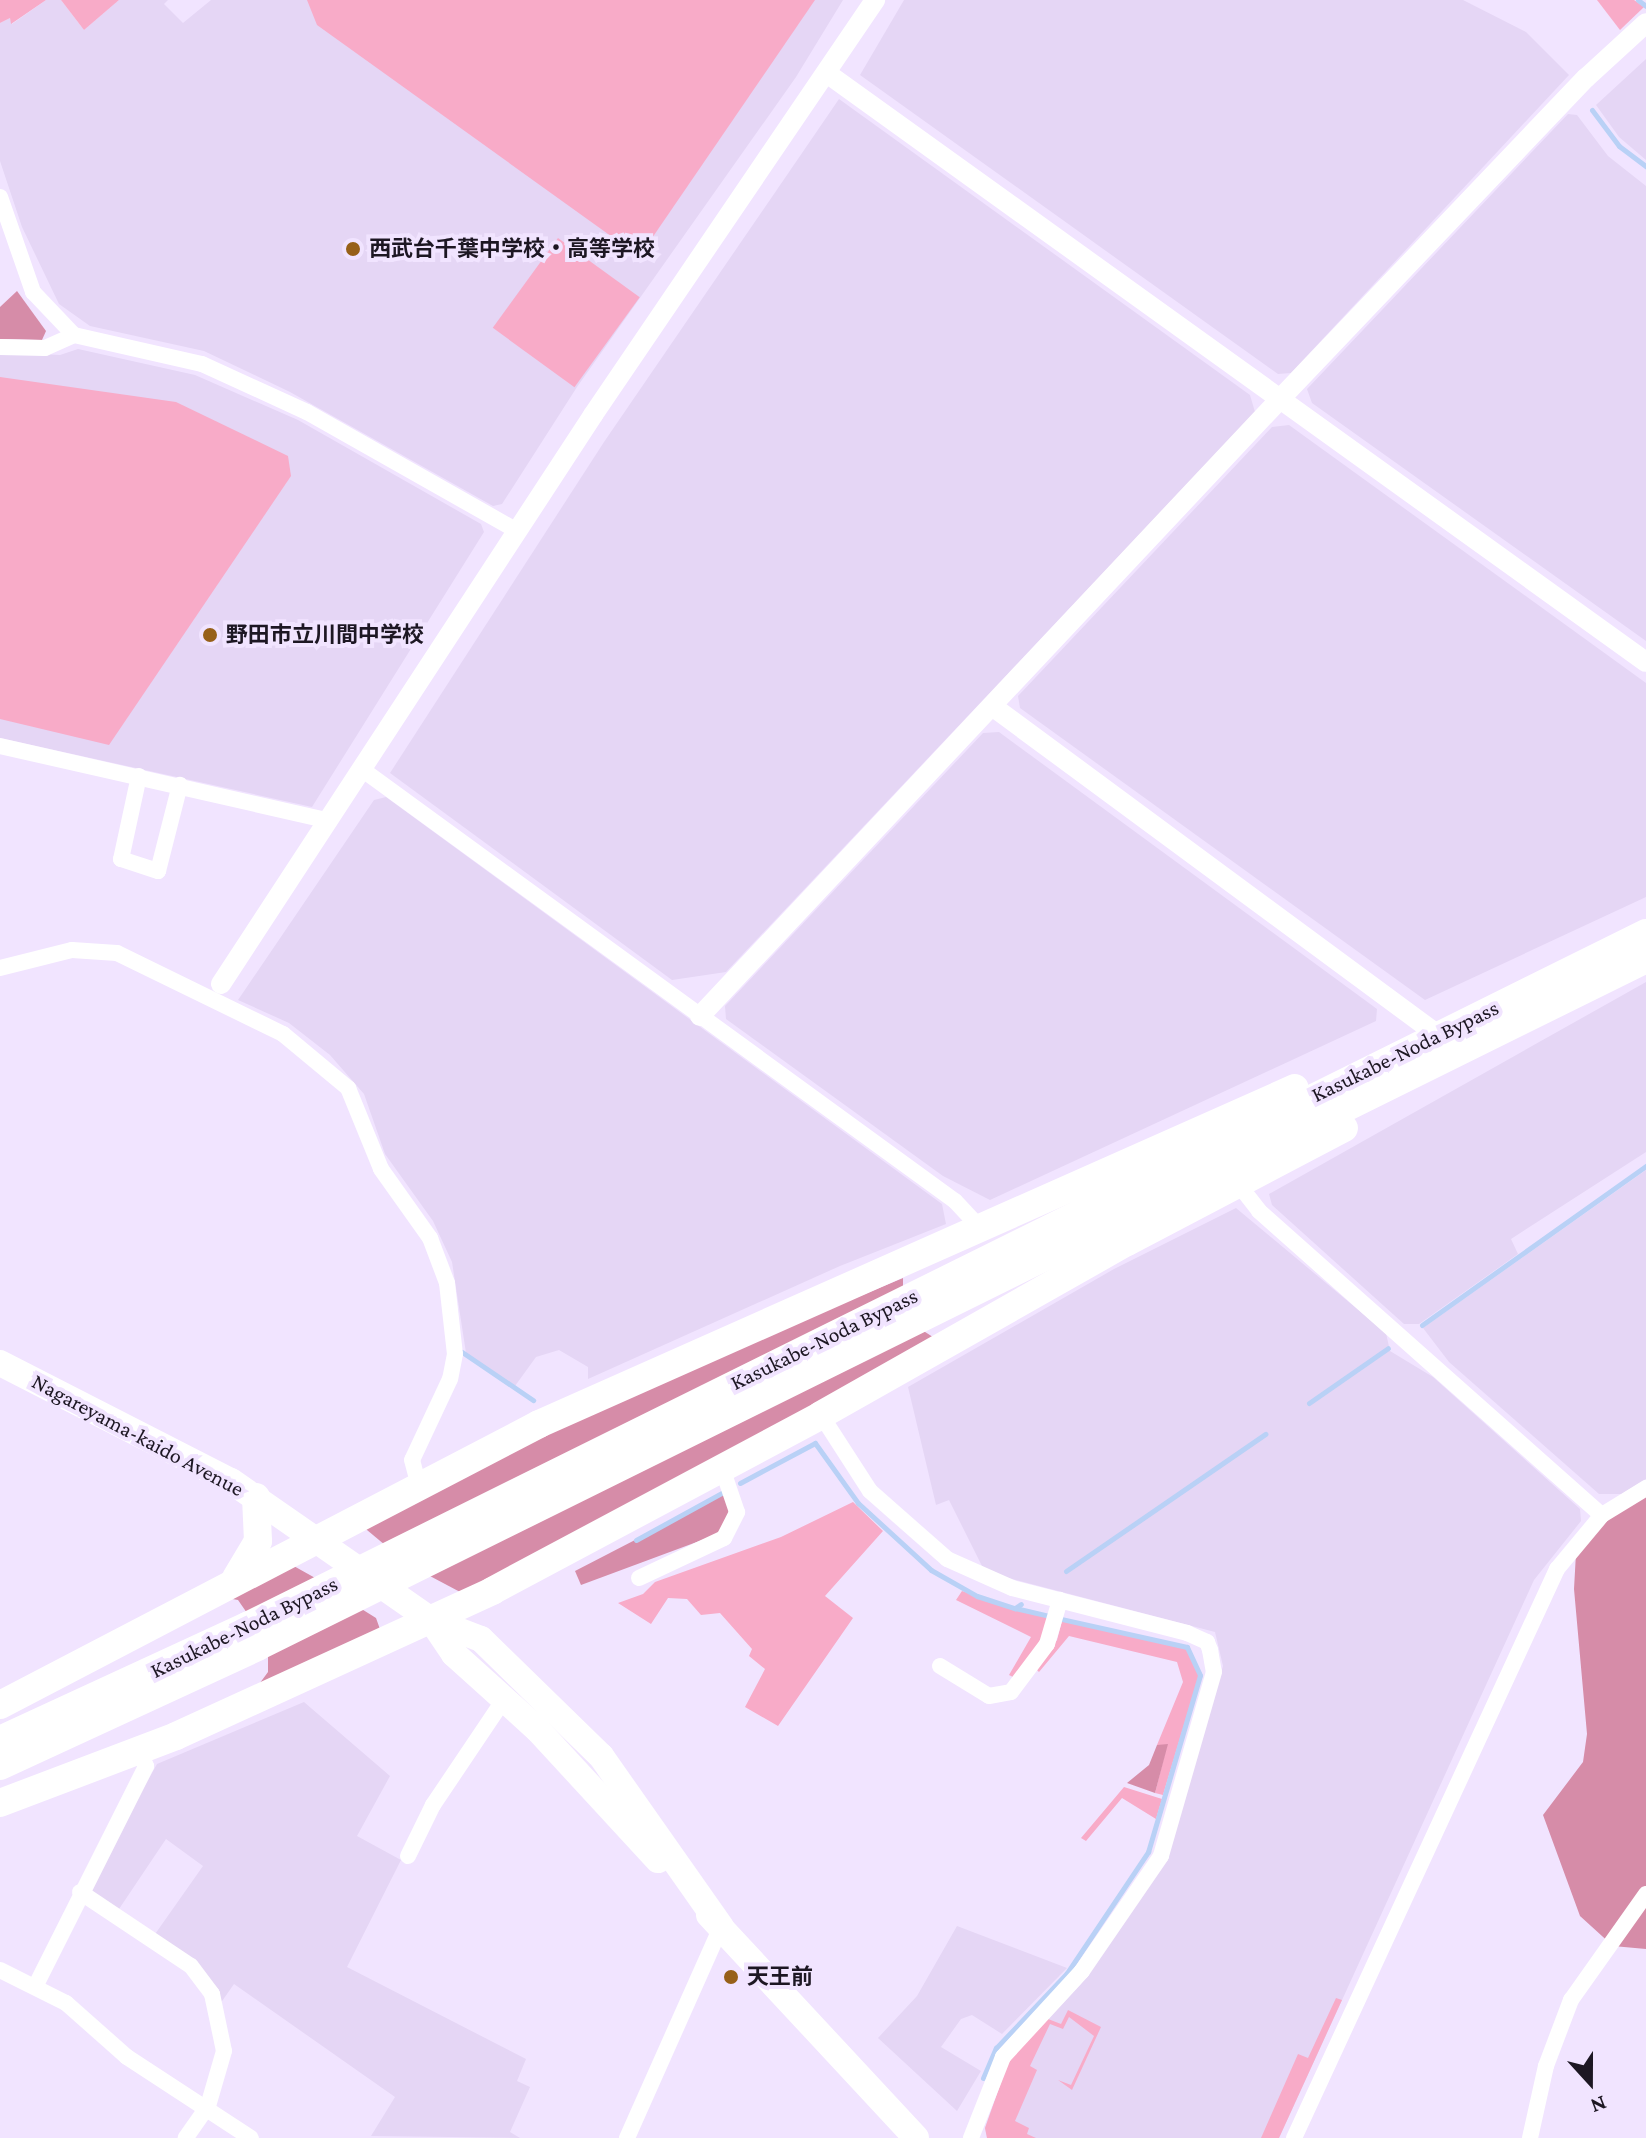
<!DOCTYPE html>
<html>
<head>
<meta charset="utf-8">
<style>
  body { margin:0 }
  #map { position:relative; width:1646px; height:2138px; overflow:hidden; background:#f1e4ff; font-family:"Crimson Pro","Noto Sans JP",serif }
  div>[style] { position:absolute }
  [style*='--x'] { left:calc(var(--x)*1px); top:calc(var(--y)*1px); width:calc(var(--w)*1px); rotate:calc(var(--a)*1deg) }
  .built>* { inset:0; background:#e5d6f5 }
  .green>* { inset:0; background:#f8abc8; transform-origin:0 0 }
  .forest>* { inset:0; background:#d68ca8 }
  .stream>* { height:5px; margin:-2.5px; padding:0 2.5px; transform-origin:2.5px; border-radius:2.5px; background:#b9d1f6 }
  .minor>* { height:16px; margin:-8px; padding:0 8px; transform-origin:8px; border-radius:8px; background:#fff }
  .tertiary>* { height:20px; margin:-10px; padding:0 10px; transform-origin:10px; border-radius:10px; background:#fff }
  .primary>* { height:26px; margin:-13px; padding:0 13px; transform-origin:13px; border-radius:13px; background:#fff }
  .trunk>* { height:28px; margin:-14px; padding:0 14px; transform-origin:14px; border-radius:14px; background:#fff }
  .dots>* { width:22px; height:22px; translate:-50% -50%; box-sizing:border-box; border:4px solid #f1e4ff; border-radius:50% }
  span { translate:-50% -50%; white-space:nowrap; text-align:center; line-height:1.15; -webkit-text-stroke:8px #f1e4ff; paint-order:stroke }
  .poi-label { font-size:22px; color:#1d1723; font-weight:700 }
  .left { translate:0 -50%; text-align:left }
  .street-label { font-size:22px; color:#1d1723 }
  .north { position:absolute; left:1550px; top:2042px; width:80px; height:80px; -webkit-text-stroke:6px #f1e4ff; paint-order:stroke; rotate:159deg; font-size:22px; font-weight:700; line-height:32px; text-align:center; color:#1d1723 }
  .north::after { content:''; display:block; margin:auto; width:28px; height:36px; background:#1d1723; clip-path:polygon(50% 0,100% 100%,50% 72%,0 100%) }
</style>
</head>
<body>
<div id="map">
  <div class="built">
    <div style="clip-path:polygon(46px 0,61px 0,84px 30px,119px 0,168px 0,164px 4px,183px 23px,211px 0,843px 0,796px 77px,577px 387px,502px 504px,493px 506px,290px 392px,204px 351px,90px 326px,59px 304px,22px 227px,0 161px,0 23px,10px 18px,12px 24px)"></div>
    <div style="clip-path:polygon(904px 0,1463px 0,1526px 32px,1569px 75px,1291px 373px,1278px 374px,860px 75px)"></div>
    <div style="clip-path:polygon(1646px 59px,1646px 160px,1619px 137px,1596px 105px)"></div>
    <div style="clip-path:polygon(839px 99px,1250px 395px,1255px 412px,726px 972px,672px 980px,390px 773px,604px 442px)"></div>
    <div style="clip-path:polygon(1568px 114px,1577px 115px,1608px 156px,1646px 186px,1646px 641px,1312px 403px,1307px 389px)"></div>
    <div style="clip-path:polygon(78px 349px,195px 375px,298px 420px,481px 524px,484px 532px,312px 807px,0 738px,0 352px,60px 355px)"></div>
    <div style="clip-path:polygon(1289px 425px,1646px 683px,1646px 897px,1425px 1000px,1020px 708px,1018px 696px,1272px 427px)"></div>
    <div style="clip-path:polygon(999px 732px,1377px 1009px,1376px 1021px,990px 1200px,943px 1176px,726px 1019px,725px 1006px,983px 733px)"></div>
    <div style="clip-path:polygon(386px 797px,942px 1204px,946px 1224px,840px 1266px,588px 1379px,588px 1367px,559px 1350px,536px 1357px,515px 1386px,466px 1353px,452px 1262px,433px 1221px,385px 1154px,364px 1094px,330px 1055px,289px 1023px,238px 1000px,374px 800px)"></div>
    <div style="clip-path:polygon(1646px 982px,1646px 1152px,1511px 1239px,1518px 1254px,1419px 1324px,1404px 1324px,1272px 1205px,1269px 1194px)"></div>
    <div style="clip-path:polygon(1646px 1170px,1646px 1479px,1622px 1494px,1599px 1494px,1449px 1362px,1423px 1328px)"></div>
    <div style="clip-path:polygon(1236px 1208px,1386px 1333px,1390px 1351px,1433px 1377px,1580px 1509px,1581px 1521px,1534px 1580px,1279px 2138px,987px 2138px,985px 2128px,1009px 2060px,1081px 1984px,1166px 1859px,1223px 1666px,1215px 1632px,985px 1572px,949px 1500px,936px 1505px,908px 1387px,1114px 1269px)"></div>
    <div style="clip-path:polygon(304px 1702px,390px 1776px,357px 1836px,401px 1860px,347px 1967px,526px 2059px,517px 2081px,530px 2087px,510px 2132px,520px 2138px,371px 2136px,395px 2097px,234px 1984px,220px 2004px,153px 1937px,203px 1866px,166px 1839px,117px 1912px,87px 1889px,157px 1764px)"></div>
    <div style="clip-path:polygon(957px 1926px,1067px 1968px,1002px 2034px,972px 2015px,961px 2019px,941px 2047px,981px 2071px,957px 2111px,878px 2038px,917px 1996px)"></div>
  </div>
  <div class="green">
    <div style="clip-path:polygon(0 0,46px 0,11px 24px,10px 18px,0 23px)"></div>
    <div style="clip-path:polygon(61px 0,119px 0,84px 30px)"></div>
    <div style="clip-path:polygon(307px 0,815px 0,650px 241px,636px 246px,615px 239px,317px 25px)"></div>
    <div style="clip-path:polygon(1597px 0,1634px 0,1644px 7px,1620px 30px)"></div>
    <div style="left:558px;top:238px;width:101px;height:111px;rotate:36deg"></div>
    <div style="clip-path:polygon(0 377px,176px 402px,288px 456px,291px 476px,109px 745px,0 719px)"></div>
    <div style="clip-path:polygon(853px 1502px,883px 1531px,825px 1596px,853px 1618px,778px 1726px,745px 1707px,765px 1669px,749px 1656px,752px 1649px,720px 1613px,701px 1615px,687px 1599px,668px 1598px,651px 1624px,618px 1603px,643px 1594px,655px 1582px,781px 1537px)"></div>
    <div style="clip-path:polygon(962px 1591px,1051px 1619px,1046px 1638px,1013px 1677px,1009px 1675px,1031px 1637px,956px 1600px)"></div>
    <div style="clip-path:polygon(1062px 1621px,1186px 1648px,1199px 1675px,1163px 1795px,1155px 1793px,1167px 1745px,1157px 1745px,1183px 1682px,1177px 1662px,1069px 1636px,1039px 1672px,1036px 1669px,1057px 1640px)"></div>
    <div style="clip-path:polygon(1124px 1787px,1162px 1799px,1156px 1819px,1122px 1798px,1086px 1841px,1081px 1838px)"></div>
    <div style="clip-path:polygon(1336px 1998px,1342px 2000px,1279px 2138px,1261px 2138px,1298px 2054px,1308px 2058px)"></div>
    <div style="clip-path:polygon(1068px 2010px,1101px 2027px,1072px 2090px,1058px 2080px,1071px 2085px,1094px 2036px,1069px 2017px,1063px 2029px,1050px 2024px,1030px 2066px,1037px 2070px,1015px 2121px,1029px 2128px,1027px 2134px,1036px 2138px,987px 2138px,985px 2128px,1009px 2060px,1048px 2019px,1061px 2024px)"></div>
  </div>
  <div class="forest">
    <div style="clip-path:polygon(17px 291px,46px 331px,42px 340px,0 339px,0 307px)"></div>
    <div style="clip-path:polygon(903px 1278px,903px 1289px,385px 1545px,361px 1525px,617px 1398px)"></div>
    <div style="clip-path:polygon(922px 1330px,936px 1339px,462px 1593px,428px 1575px)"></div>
    <div style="clip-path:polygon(726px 1493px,732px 1505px,721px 1533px,581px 1585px,575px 1571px)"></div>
    <div style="clip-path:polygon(1646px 1495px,1646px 1949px,1613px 1946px,1580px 1916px,1543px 1815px,1583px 1762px,1587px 1734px,1574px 1589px,1577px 1535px)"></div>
    <div style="clip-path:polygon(292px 1565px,317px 1579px,247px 1613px,238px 1600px,227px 1598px)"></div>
    <div style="clip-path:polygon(360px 1608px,376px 1618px,381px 1632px,257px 1687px,268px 1672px,268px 1654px)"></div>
    <div style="clip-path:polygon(1168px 1744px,1155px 1793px,1127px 1783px,1149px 1765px,1157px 1745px)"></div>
  </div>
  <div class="stream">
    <div style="--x:1638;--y:0;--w:10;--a:37"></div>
    <div style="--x:1592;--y:110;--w:45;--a:53.1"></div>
    <div style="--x:1619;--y:146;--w:34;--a:37"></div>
    <div style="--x:1422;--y:1325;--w:275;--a:-35.4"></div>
    <div style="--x:462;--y:1352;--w:86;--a:34.1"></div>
    <div style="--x:1309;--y:1403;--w:96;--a:-34.8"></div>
    <div style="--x:740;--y:1483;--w:85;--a:-28.1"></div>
    <div style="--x:815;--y:1443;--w:74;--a:54.4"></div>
    <div style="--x:858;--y:1503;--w:99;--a:42.5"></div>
    <div style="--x:931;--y:1570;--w:53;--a:29.5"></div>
    <div style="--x:977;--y:1596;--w:40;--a:18"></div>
    <div style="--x:1015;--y:1608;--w:7;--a:-34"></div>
    <div style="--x:636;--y:1540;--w:102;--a:-28.8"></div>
    <div style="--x:1066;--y:1571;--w:242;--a:-34.5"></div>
    <div style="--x:1015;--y:1608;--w:37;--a:13"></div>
    <div style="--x:983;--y:2078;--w:33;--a:-67"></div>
    <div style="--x:996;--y:2048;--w:103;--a:-46.6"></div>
    <div style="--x:1067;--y:1973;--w:146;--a:-56.2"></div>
    <div style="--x:1148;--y:1852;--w:184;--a:-73.6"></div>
    <div style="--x:1200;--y:1675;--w:31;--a:-115"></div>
    <div style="--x:1187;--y:1647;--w:128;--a:-167.4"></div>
  </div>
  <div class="minor">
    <div style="--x:0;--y:197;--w:101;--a:70.8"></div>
    <div style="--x:33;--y:292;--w:59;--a:46.4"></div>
    <div style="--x:74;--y:335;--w:131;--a:12.8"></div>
    <div style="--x:202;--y:364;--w:115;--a:24.6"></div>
    <div style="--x:307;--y:412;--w:241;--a:29.5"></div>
    <div style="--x:0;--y:347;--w:45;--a:1.3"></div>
    <div style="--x:45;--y:348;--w:32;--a:-24"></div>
    <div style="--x:0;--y:746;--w:338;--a:12.8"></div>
    <div style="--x:363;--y:770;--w:732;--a:36.06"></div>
    <div style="--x:955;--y:1201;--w:37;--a:47"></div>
    <div style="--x:139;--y:776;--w:85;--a:102.2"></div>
    <div style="--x:121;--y:859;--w:39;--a:18"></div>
    <div style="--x:158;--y:871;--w:89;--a:-75.7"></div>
    <div style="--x:0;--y:968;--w:74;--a:-14"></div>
    <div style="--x:72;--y:950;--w:45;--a:3.8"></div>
    <div style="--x:117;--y:953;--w:185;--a:26"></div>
    <div style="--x:283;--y:1034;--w:85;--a:39.7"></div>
    <div style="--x:348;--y:1088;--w:87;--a:67.8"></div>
    <div style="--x:381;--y:1169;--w:85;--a:54.6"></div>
    <div style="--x:430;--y:1238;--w:48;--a:69.3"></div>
    <div style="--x:447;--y:1283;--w:71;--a:83.6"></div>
    <div style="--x:455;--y:1354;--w:25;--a:101"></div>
    <div style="--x:450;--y:1379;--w:89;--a:115.1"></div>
    <div style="--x:412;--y:1460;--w:24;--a:75"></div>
    <div style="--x:1239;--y:1185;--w:33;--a:52"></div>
    <div style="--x:1259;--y:1211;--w:458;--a:41.6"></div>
    <div style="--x:821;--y:1415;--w:90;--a:57.2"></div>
    <div style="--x:870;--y:1491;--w:103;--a:41.4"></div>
    <div style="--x:947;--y:1559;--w:71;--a:24"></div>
    <div style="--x:1012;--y:1588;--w:181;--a:14.4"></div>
    <div style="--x:1187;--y:1633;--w:22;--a:24"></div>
    <div style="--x:1207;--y:1642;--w:9;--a:69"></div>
    <div style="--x:1210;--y:1650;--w:22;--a:80"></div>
    <div style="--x:1214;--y:1672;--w:191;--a:106.1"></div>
    <div style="--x:1161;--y:1856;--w:140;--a:124.5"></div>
    <div style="--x:1082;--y:1971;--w:117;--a:132.6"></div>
    <div style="--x:1003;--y:2057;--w:87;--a:111.6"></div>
    <div style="--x:639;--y:1578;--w:94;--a:-25.2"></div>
    <div style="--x:724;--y:1538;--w:29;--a:-63"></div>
    <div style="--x:737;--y:1512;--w:46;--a:-108.8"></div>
    <div style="--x:940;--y:1666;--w:57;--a:31.5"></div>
    <div style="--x:989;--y:1696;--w:22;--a:-10"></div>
    <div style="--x:1011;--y:1692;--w:60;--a:-53.1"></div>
    <div style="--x:1047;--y:1644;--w:46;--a:-73.5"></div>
    <div style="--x:408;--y:1856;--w:57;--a:-63.9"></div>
    <div style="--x:433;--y:1805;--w:129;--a:-56.1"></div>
    <div style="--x:80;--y:1892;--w:133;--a:33.7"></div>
    <div style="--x:191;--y:1966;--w:35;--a:53"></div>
    <div style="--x:212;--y:1994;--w:58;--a:78.1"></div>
    <div style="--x:224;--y:2051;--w:57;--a:106.2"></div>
    <div style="--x:208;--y:2106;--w:39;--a:125"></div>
    <div style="--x:0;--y:1970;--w:74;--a:26.6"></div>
    <div style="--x:66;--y:2003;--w:81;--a:41.5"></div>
    <div style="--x:127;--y:2057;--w:148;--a:33.2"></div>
    <div style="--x:36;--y:1985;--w:245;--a:-63.3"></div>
    <div style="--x:146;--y:1766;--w:16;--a:-112"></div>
    <div style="--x:627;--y:2138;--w:231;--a:-66"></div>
    <div style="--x:1294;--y:2138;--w:627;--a:-65.19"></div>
    <div style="--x:1557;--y:1569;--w:70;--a:-50.2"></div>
    <div style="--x:1602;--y:1515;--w:52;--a:-31.5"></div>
    <div style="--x:1530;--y:2138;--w:74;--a:-77.5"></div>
    <div style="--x:1546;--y:2066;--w:71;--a:-69.3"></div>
    <div style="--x:1571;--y:2000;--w:130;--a:-54.7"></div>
  </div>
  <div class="tertiary">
    <div style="--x:828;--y:74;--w:1007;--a:35.71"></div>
    <div style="--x:992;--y:706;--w:554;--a:36.42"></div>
    <div style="--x:221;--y:984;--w:680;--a:-56.82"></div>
    <div style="--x:593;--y:415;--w:502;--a:-55.8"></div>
    <div style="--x:700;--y:1016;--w:848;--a:-46.77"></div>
    <div style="--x:1281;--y:398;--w:442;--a:-46.4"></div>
    <div style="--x:1586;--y:78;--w:81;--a:-42.5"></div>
  </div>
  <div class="primary">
    <div style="--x:0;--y:1363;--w:259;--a:27.1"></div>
    <div style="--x:231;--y:1481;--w:244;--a:34.8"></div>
    <div style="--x:431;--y:1620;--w:53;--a:20.8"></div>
    <div style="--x:481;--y:1639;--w:168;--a:44.3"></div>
    <div style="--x:601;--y:1756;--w:209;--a:54.9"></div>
    <div style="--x:431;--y:1620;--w:41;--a:55.9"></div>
    <div style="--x:454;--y:1654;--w:113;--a:42.1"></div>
    <div style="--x:538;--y:1730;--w:177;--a:47.3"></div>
    <div style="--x:709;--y:1915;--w:304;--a:47.1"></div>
  </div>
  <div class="trunk">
    <div style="--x:236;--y:1578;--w:43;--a:-59.3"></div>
    <div style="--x:258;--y:1541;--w:44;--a:-92.6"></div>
    <div style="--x:0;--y:1705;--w:608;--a:-27.53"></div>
    <div style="--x:539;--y:1424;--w:827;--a:-23.96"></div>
    <div style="--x:0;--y:1740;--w:272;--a:-24.8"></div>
    <div style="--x:247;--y:1626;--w:1561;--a:-26.35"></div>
    <div style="--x:0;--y:1766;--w:283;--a:-24.8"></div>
    <div style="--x:257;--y:1647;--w:1550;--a:-26.35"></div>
    <div style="--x:0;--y:1803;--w:188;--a:-20.8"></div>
    <div style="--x:176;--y:1736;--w:348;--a:-24.6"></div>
    <div style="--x:492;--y:1591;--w:373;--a:-28.1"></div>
    <div style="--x:821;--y:1415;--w:352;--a:-29.5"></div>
    <div style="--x:1127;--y:1242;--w:245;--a:-27.7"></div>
  </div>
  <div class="dots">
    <div style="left:353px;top:249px;background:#976019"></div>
    <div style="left:210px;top:635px;background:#976019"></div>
    <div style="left:731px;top:1977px;background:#976019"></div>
  </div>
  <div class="poi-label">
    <span class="left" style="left:369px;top:249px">西武台千葉中学校・高等学校</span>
    <span class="left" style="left:226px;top:635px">野田市立川間中学校</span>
    <span class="left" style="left:747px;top:1977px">天王前</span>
  </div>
  <div class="street-label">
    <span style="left:1405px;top:1051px;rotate:-26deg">Kasukabe-Noda Bypass</span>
    <span style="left:824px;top:1339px;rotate:-26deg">Kasukabe-Noda Bypass</span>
    <span style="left:138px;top:1435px;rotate:28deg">Nagareyama-kaido Avenue</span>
    <span style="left:244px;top:1627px;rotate:-26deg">Kasukabe-Noda Bypass</span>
  </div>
  <div class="north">N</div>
</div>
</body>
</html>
